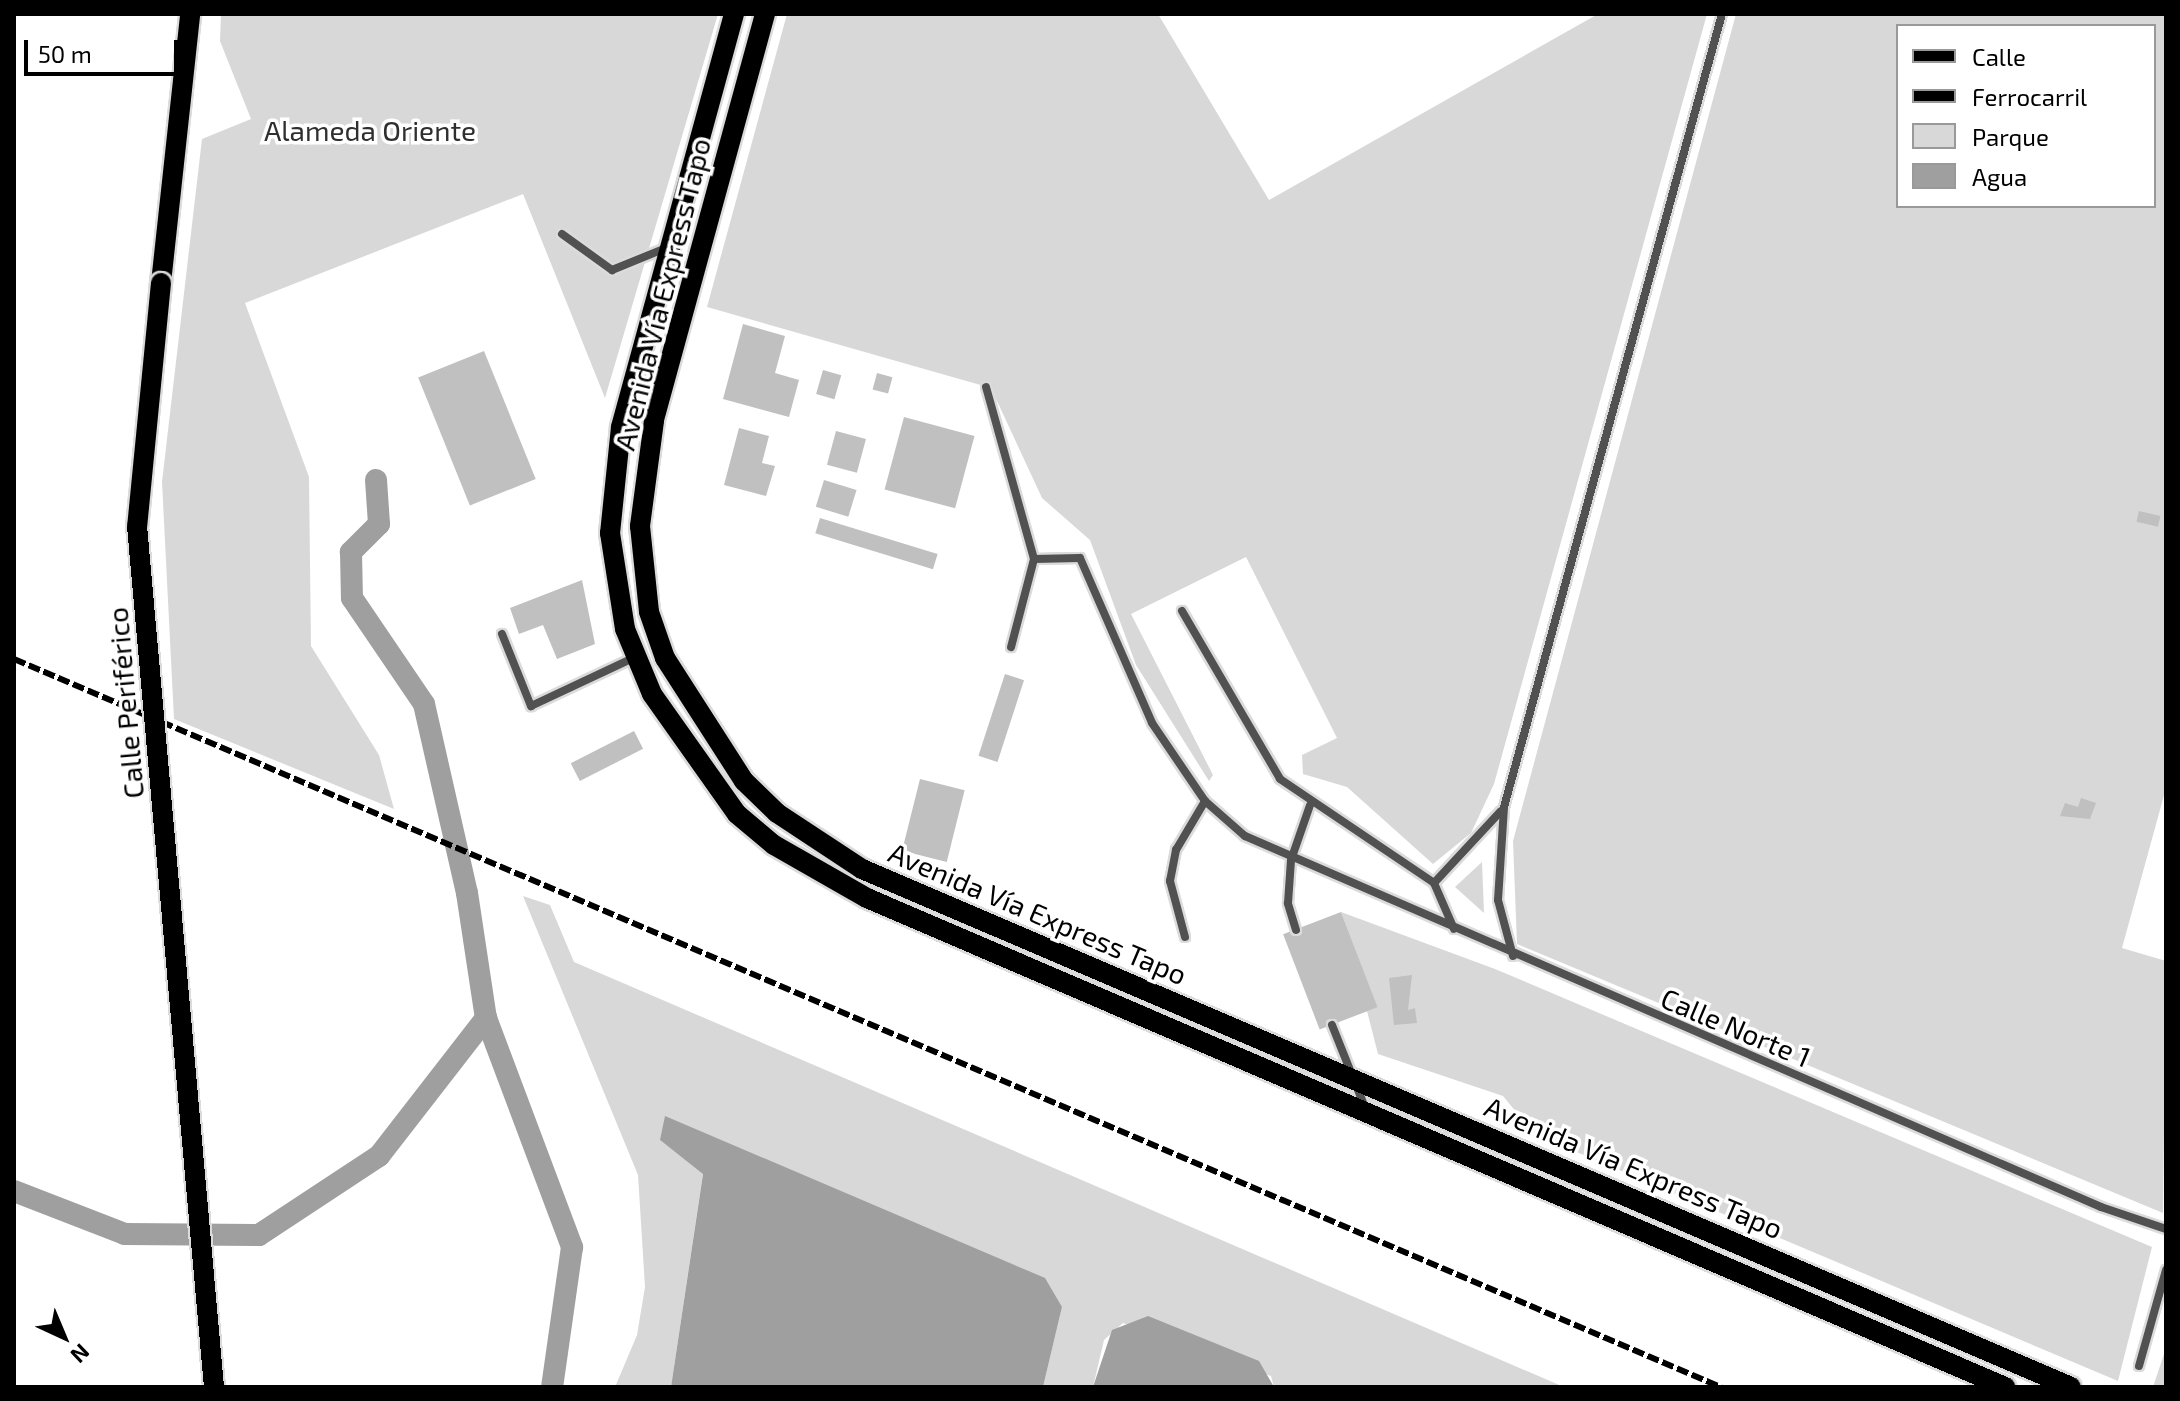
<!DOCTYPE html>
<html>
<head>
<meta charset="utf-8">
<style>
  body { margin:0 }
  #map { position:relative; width:2180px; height:1401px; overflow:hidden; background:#fff; font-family:"Exo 2",sans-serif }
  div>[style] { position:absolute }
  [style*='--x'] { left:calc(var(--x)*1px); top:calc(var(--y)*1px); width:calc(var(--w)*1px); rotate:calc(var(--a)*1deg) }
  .green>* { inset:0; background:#d8d8d8 }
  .water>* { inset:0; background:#9f9f9f }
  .canal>* { height:22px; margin:-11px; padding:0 11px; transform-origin:11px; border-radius:11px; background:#9f9f9f }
  .building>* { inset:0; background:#c0c0c0; transform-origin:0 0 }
  .roads { filter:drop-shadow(2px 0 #dbdbdb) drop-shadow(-2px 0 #dbdbdb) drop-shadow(0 2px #dbdbdb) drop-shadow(0 -2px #dbdbdb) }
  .service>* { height:8px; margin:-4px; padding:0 4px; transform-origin:4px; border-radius:4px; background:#515151 }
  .primary>* { height:20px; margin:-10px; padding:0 10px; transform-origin:10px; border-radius:10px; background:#000 }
  .rail>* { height:6px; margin-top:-3px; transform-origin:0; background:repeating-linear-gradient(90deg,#000 0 12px,transparent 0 16px) }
  .bridges { filter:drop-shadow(2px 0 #dbdbdb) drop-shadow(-2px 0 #dbdbdb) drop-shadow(0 2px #dbdbdb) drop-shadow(0 -2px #dbdbdb) }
  .primary-bridge>* { height:20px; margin:-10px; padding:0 10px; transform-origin:10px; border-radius:10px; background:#000 }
  span { translate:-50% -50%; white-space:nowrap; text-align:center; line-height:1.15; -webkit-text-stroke:7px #fff; paint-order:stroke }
  .park-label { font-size:28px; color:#2f2f2f }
  .street-label { font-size:28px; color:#000 }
  .frame { position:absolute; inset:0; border:16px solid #000; pointer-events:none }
  .legend { position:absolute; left:1896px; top:24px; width:260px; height:184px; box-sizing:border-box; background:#fff; border:2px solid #999; margin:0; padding:10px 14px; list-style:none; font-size:24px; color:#000 }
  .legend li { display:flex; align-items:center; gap:16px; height:40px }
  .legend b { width:40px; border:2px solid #999 }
  .north { position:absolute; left:24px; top:1297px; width:80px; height:80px; -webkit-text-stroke:6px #fff; paint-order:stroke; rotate:136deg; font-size:22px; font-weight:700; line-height:32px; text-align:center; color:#000 }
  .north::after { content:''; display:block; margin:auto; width:28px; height:36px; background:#000; clip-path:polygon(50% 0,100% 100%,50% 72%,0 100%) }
  .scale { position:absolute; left:24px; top:40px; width:154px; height:36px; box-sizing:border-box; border:4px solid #000; border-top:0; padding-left:10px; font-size:24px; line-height:28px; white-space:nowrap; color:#000; -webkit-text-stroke:6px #fff; paint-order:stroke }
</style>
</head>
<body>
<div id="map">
  <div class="green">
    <div style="clip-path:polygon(221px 14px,718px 14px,605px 398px,523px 194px,245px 303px,309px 477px,311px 646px,379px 755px,394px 809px,174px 719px,162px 482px,202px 139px,251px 119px,220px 41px)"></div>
    <div style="clip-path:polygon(787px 14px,1158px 14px,1269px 200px,1598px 14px,1707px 14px,1494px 784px,1471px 833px,1433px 864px,1347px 787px,1303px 774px,1302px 755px,1337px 738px,1246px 557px,1131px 614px,1213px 775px,1209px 781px,1136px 665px,1090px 540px,1042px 498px,991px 388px,707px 307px)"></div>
    <div style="clip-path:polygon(evenodd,1736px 14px,2166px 14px,2166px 788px,2122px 948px,2166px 961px,2163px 1213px,1517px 944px,1513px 841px,1736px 14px,1898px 26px,2154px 26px,2154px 206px,1898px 206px,1898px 26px)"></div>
    <div style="clip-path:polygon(1482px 862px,1484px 913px,1455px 887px)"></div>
    <div style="clip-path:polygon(523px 896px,550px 905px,574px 962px,1564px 1387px,1274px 1387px,1271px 1376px,1123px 1323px,1104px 1340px,1093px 1387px,1043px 1387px,1062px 1307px,660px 1140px,703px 1173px,671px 1387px,615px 1387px,637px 1335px,645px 1287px,638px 1175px)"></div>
    <div style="clip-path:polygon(1341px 912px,1495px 969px,2152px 1247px,2118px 1381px,1534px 1134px,1503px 1096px,1378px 1054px,1367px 1011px,1377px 1007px)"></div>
    <div style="clip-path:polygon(2166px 1348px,2166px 1387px,2153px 1387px)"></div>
  </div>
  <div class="water">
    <div style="clip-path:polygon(665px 1116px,1045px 1278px,1062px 1307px,1043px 1387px,671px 1387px,703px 1174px,660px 1140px)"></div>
    <div style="clip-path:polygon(1148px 1316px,1259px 1361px,1274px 1387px,1093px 1387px,1112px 1330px)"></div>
  </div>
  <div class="canal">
    <div style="--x:376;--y:480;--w:44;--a:86.1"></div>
    <div style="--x:379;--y:524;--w:40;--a:135"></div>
    <div style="--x:351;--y:552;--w:46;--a:88.8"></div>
    <div style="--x:352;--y:598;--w:128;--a:55.8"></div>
    <div style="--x:424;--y:704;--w:194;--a:77.2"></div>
    <div style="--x:467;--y:893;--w:126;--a:81.4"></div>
    <div style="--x:486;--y:1018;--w:245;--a:69.4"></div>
    <div style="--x:572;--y:1247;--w:141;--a:98.1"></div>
    <div style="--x:14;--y:1191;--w:119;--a:21.2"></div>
    <div style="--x:125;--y:1234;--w:134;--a:0.4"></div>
    <div style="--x:259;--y:1235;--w:144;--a:-33.4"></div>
    <div style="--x:379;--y:1156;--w:175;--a:-52.2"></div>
  </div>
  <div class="building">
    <div style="clip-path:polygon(743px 324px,785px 336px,775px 373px,799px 380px,789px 417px,723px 399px)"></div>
    <div style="left:484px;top:351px;width:138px;height:71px;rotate:68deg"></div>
    <div style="left:823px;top:370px;width:19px;height:25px;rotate:16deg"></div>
    <div style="left:877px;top:373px;width:16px;height:17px;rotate:15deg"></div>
    <div style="left:904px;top:417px;width:73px;height:75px;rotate:15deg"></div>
    <div style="clip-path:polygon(739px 428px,769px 436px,762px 463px,775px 466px,766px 496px,724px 485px)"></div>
    <div style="left:836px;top:431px;width:31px;height:35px;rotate:15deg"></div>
    <div style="left:824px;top:480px;width:34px;height:28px;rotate:17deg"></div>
    <div style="left:2139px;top:511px;width:22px;height:11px;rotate:13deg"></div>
    <div style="left:820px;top:518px;width:123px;height:16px;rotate:17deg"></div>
    <div style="clip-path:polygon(582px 580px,595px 644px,557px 659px,543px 625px,519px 634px,510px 608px)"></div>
    <div style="left:1005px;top:674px;width:20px;height:86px;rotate:18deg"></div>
    <div style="left:634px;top:731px;width:20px;height:71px;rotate:63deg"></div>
    <div style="left:920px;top:779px;width:46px;height:74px;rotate:14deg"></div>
    <div style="clip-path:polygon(2081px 798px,2096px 803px,2090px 819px,2060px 816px,2065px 803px,2078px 807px)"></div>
    <div style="left:1341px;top:912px;width:102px;height:62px;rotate:69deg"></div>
    <div style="clip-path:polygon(1412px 975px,1408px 1010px,1415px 1008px,1417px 1023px,1394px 1025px,1389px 978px)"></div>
  </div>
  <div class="roads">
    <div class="service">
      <div style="--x:562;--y:234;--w:62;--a:35.8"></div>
      <div style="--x:612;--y:270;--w:58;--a:-22.2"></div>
      <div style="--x:986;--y:387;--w:179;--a:74.4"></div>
      <div style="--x:1034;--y:559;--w:91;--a:104.6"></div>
      <div style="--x:1034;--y:559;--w:46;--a:-1.2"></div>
      <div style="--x:1080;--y:558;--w:180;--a:66.4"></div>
      <div style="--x:1152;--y:723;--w:94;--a:55.8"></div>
      <div style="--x:1205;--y:801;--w:53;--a:41.2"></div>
      <div style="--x:1245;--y:836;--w:933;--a:23.43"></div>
      <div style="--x:2101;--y:1207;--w:69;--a:18.7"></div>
      <div style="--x:1182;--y:611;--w:194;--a:59.7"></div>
      <div style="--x:1280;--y:779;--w:186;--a:34"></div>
      <div style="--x:1434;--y:883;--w:50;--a:66.5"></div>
      <div style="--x:502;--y:634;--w:78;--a:68.1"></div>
      <div style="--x:531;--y:706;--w:115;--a:-25.2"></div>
      <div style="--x:1434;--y:883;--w:98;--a:-47.1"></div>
      <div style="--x:1296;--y:930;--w:28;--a:-107"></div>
      <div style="--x:1288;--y:903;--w:43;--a:-86"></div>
      <div style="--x:1291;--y:860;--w:58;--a:-70.9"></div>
      <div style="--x:1185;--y:937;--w:58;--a:-105"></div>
      <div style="--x:1170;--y:881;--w:32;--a:-79"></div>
      <div style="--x:1176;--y:850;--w:57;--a:-59.4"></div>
      <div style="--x:1513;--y:956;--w:58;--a:-105"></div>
      <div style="--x:1498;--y:900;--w:93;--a:-86.3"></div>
      <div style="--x:1504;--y:807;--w:822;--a:-74.63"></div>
      <div style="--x:1332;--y:1025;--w:92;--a:68.2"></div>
      <div style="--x:2139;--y:1366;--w:100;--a:-74.3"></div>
    </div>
    <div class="primary">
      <div style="--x:734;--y:14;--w:428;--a:105.3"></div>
      <div style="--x:621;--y:427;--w:107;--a:95.9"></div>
      <div style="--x:610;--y:533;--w:97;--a:81.1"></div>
      <div style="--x:625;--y:629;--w:70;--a:67.4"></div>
      <div style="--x:652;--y:694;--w:147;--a:54.7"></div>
      <div style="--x:737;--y:814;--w:48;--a:40"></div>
      <div style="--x:774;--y:845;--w:107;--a:29.7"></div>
      <div style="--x:867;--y:898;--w:1239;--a:23.25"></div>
      <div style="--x:765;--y:14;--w:422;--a:105.3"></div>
      <div style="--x:654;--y:421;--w:106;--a:97.6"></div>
      <div style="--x:640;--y:526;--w:86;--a:84"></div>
      <div style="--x:649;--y:612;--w:49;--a:70.8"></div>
      <div style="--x:665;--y:658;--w:146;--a:57.3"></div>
      <div style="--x:744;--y:781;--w:46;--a:44.1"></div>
      <div style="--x:777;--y:813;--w:102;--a:33.4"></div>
      <div style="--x:862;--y:869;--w:1315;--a:23.19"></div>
      <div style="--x:161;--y:283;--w:271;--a:-83.8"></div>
    </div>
  </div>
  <div class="rail">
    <div style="--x:14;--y:659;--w:1856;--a:23.1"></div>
  </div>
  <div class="bridges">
    <div class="primary-bridge">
      <div style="--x:161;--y:283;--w:244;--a:95.6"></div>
      <div style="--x:137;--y:526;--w:864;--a:84.89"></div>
    </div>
  </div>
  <div class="park-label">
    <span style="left:370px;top:130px">Alameda Oriente</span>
  </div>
  <div class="street-label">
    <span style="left:662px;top:294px;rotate:-76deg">Avenida Vía Express Tapo</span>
    <span style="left:125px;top:703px;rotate:-95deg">Calle Periférico</span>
    <span style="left:1038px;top:913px;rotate:23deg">Avenida Vía Express Tapo</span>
    <span style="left:1736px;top:1027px;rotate:23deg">Calle Norte 1</span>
    <span style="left:1634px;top:1167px;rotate:23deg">Avenida Vía Express Tapo</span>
  </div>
  <div class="frame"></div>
  <ul class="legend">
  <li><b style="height:10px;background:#000"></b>Calle</li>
  <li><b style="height:10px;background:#000"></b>Ferrocarril</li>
  <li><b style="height:22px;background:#d8d8d8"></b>Parque</li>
  <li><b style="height:22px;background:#9f9f9f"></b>Agua</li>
  </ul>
  <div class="north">N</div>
  <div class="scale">50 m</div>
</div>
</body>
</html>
